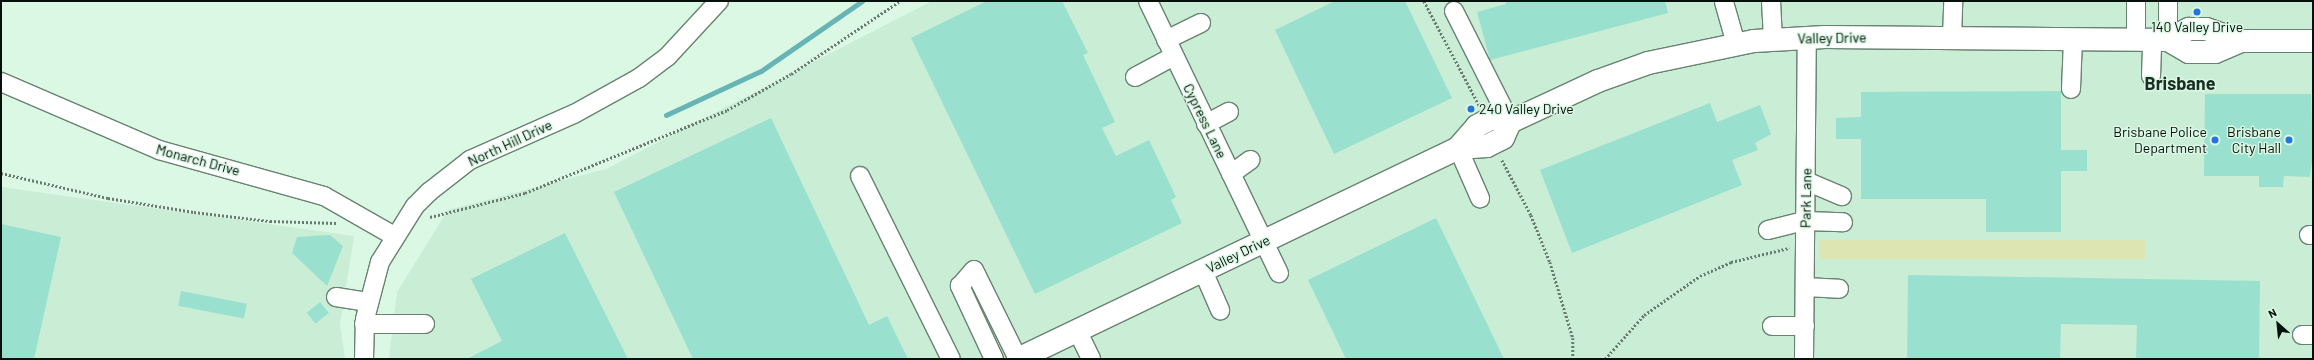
<!DOCTYPE html>
<html>
<head>
<meta charset="utf-8">
<style>
  body { margin:0 }
  #map { position:relative; width:2314px; height:360px; overflow:hidden; background:#dbf8e5; font-family:Barlow,sans-serif }
  div>[style] { position:absolute }
  [style*='--x'] { left:calc(var(--x)*1px); top:calc(var(--y)*1px); width:calc(var(--w)*1px); rotate:calc(var(--a)*1deg) }
  .built>* { inset:0; background:#c9edd5 }
  .green>* { inset:0; background:#dde6b3; transform-origin:0 0 }
  .stream>* { height:5px; margin:-2.5px; padding:0 2.5px; transform-origin:2.5px; border-radius:2.5px; background:#67b4b5 }
  .building>* { inset:0; background:#99e1ce; transform-origin:0 0 }
  .path>* { height:2.5px; margin-top:-1.25px; transform-origin:0; background:repeating-linear-gradient(90deg,#697b6f 0 2px,transparent 0 4px) }
  .roads { filter:drop-shadow(1px 0 #688271) drop-shadow(-1px 0 #688271) drop-shadow(0 1px #688271) drop-shadow(0 -1px #688271) }
  .minor>* { height:18px; margin:-9px; padding:0 9px; transform-origin:9px; border-radius:9px; background:#fff }
  .major>* { height:22px; margin:-11px; padding:0 11px; transform-origin:11px; border-radius:11px; background:#fff }
  .dots>* { width:11px; height:11px; translate:-50% -50%; box-sizing:border-box; border:2px solid #dbf8e5; border-radius:50% }
  span { translate:-50% -50%; white-space:nowrap; text-align:center; line-height:1.15; -webkit-text-stroke:3px #dbf8e5; paint-order:stroke }
  .poi-label { font-size:14px; color:#07110b }
  .left { translate:0 -50%; text-align:left }
  .right { translate:-100% -50%; text-align:right }
  .street-label { font-size:14px; color:#07110b }
  .district-label { font-size:18px; color:#182f21; font-weight:700 }
  .frame { position:absolute; inset:0; border:2px solid #07110b; pointer-events:none }
  .north { position:absolute; left:2258px; top:304px; width:40px; height:40px; -webkit-text-stroke:3px #dbf8e5; paint-order:stroke; rotate:333deg; font-size:11px; font-weight:700; line-height:16px; text-align:center; color:#07110b }
  .north::after { content:''; display:block; margin:auto; width:14px; height:18px; background:#07110b; clip-path:polygon(50% 0,100% 100%,50% 72%,0 100%) }
</style>
</head>
<body>
<div id="map">
  <div class="built">
    <div style="clip-path:polygon(932px 1px,2313px 1px,2313px 359px,389px 359px,397px 292px,448px 210px,606px 169px)"></div>
    <div style="clip-path:polygon(1px 187px,354px 236px,340px 324px,345px 359px,1px 359px)"></div>
  </div>
  <div class="green">
    <div style="left:1819px;top:240px;width:326px;height:19px"></div>
  </div>
  <div class="stream">
    <div style="--x:666;--y:115;--w:105;--a:-24.9"></div>
    <div style="--x:761;--y:71;--w:123;--a:-34.7"></div>
  </div>
  <div class="building">
    <div style="clip-path:polygon(987px 1px,1062px 1px,1088px 53px,1083px 55px,1115px 122px,1102px 128px,1116px 156px,1149px 140px,1176px 197px,1171px 200px,1182px 223px,1035px 294px,911px 38px)"></div>
    <div style="clip-path:polygon(1335px 1px,1405px 1px,1452px 98px,1334px 154px,1275px 30px)"></div>
    <div style="clip-path:polygon(1505px 1px,1665px 1px,1668px 13px,1490px 60px,1477px 12px,1506px 4px)"></div>
    <div style="clip-path:polygon(2061px 91px,2061px 150px,2087px 150px,2087px 171px,2061px 171px,2061px 232px,1986px 232px,1986px 199px,1861px 199px,1861px 139px,1836px 139px,1836px 118px,1861px 117px,1861px 92px)"></div>
    <div style="clip-path:polygon(2205px 94px,2311px 94px,2313px 155px,2310px 177px,2284px 176px,2283px 187px,2259px 187px,2259px 176px,2204px 176px)"></div>
    <div style="clip-path:polygon(1710px 103px,1717px 122px,1760px 105px,1771px 134px,1755px 143px,1758px 150px,1732px 160px,1742px 185px,1572px 253px,1540px 170px)"></div>
    <div style="clip-path:polygon(771px 118px,869px 325px,887px 316px,908px 359px,693px 359px,614px 192px)"></div>
    <div style="clip-path:polygon(1436px 218px,1504px 359px,1346px 359px,1308px 280px)"></div>
    <div style="clip-path:polygon(1px 224px,61px 237px,34px 359px,1px 359px)"></div>
    <div style="clip-path:polygon(565px 233px,628px 359px,467px 359px,502px 341px,471px 279px)"></div>
    <div style="clip-path:polygon(330px 235px,343px 246px,327px 286px,292px 253px,297px 237px)"></div>
    <div style="clip-path:polygon(1908px 275px,2260px 281px,2259px 359px,2136px 359px,2137px 325px,2061px 324px,2060px 359px,1907px 359px)"></div>
    <div style="left:181px;top:291px;width:67px;height:15px;rotate:11deg"></div>
    <div style="left:320px;top:302px;width:14px;height:17px;rotate:51deg"></div>
  </div>
  <div class="path">
    <div style="--x:1424;--y:1;--w:118;--a:62.1"></div>
    <div style="--x:1502;--y:160;--w:62;--a:62.2"></div>
    <div style="--x:1531;--y:215;--w:51;--a:68"></div>
    <div style="--x:1550;--y:262;--w:79;--a:73.2"></div>
    <div style="--x:1573;--y:338;--w:21;--a:90"></div>
    <div style="--x:1;--y:173;--w:110;--a:13.2"></div>
    <div style="--x:108;--y:198;--w:87;--a:9.2"></div>
    <div style="--x:194;--y:212;--w:77;--a:6.8"></div>
    <div style="--x:270;--y:221;--w:66;--a:1.7"></div>
    <div style="--x:430;--y:217;--w:98;--a:-14.2"></div>
    <div style="--x:525;--y:193;--w:218;--a:-22.3"></div>
    <div style="--x:727;--y:110;--w:73;--a:-29.4"></div>
    <div style="--x:791;--y:74;--w:131;--a:-33.8"></div>
    <div style="--x:1605;--y:359;--w:59;--a:-48.4"></div>
    <div style="--x:1644;--y:315;--w:68;--a:-34.9"></div>
    <div style="--x:1700;--y:276;--w:34;--a:-24"></div>
    <div style="--x:1731;--y:262;--w:60;--a:-13.6"></div>
  </div>
  <div class="roads">
    <div class="minor">
      <div style="--x:1148;--y:1;--w:302;--a:64.3"></div>
      <div style="--x:1771;--y:1;--w:38;--a:87"></div>
      <div style="--x:2136;--y:1;--w:39;--a:90"></div>
      <div style="--x:2168;--y:1;--w:39;--a:90"></div>
      <div style="--x:1724;--y:2;--w:44;--a:74.1"></div>
      <div style="--x:1454;--y:11;--w:124;--a:63.2"></div>
      <div style="--x:1952;--y:38;--w:37;--a:-88"></div>
      <div style="--x:1166;--y:40;--w:39;--a:-26"></div>
      <div style="--x:2151;--y:76;--w:36;--a:-88"></div>
      <div style="--x:1135;--y:77;--w:44;--a:-28.3"></div>
      <div style="--x:1;--y:82;--w:172;--a:23.3"></div>
      <div style="--x:159;--y:150;--w:171;--a:15.6"></div>
      <div style="--x:324;--y:196;--w:81;--a:29.7"></div>
      <div style="--x:2071;--y:89;--w:50;--a:-87.7"></div>
      <div style="--x:1206;--y:124;--w:26;--a:-28"></div>
      <div style="--x:1458;--y:148;--w:55;--a:66.3"></div>
      <div style="--x:1231;--y:174;--w:24;--a:-36"></div>
      <div style="--x:860;--y:176;--w:204;--a:63.6"></div>
      <div style="--x:1806;--y:181;--w:39;--a:23"></div>
      <div style="--x:1768;--y:230;--w:38;--a:-14"></div>
      <div style="--x:1805;--y:221;--w:38;--a:2"></div>
      <div style="--x:2309;--y:235;--w:4;--a:0"></div>
      <div style="--x:1203;--y:271;--w:43;--a:66.4"></div>
      <div style="--x:1805;--y:287;--w:34;--a:3"></div>
      <div style="--x:336;--y:297;--w:32;--a:9"></div>
      <div style="--x:364;--y:324;--w:61;--a:0"></div>
      <div style="--x:1772;--y:326;--w:33;--a:0"></div>
      <div style="--x:1077;--y:330;--w:32;--a:64"></div>
      <div style="--x:2302;--y:335;--w:11;--a:0"></div>
      <div style="--x:364;--y:359;--w:40;--a:-88.6"></div>
      <div style="--x:365;--y:319;--w:59;--a:-75.3"></div>
      <div style="--x:380;--y:262;--w:66;--a:-58"></div>
      <div style="--x:415;--y:206;--w:20;--a:-45"></div>
      <div style="--x:429;--y:192;--w:52;--a:-38"></div>
      <div style="--x:470;--y:160;--w:114;--a:-23.9"></div>
      <div style="--x:574;--y:114;--w:74;--a:-29"></div>
      <div style="--x:639;--y:78;--w:36;--a:-37"></div>
      <div style="--x:668;--y:56;--w:75;--a:-47.2"></div>
      <div style="--x:994;--y:359;--w:81;--a:-115"></div>
      <div style="--x:960;--y:286;--w:21;--a:-49"></div>
      <div style="--x:974;--y:270;--w:99;--a:63.7"></div>
      <div style="--x:1804;--y:359;--w:321;--a:-89.5"></div>
    </div>
    <div class="major">
      <div style="--x:2168;--y:40;--w:24;--a:-28"></div>
      <div style="--x:2189;--y:29;--w:17;--a:0"></div>
      <div style="--x:2206;--y:29;--w:37;--a:19"></div>
      <div style="--x:1458;--y:148;--w:29;--a:-49"></div>
      <div style="--x:1477;--y:126;--w:17;--a:-28"></div>
      <div style="--x:1492;--y:118;--w:18;--a:13"></div>
      <div style="--x:1510;--y:122;--w:97;--a:-25"></div>
      <div style="--x:1598;--y:81;--w:53;--a:-19.8"></div>
      <div style="--x:1648;--y:63;--w:108;--a:-11.7"></div>
      <div style="--x:1754;--y:41;--w:71;--a:-3.2"></div>
      <div style="--x:1825;--y:37;--w:343;--a:0.5"></div>
      <div style="--x:2168;--y:40;--w:24;--a:30"></div>
      <div style="--x:2189;--y:52;--w:26;--a:0"></div>
      <div style="--x:2215;--y:52;--w:28;--a:-23"></div>
      <div style="--x:2241;--y:41;--w:72;--a:0"></div>
      <div style="--x:1018;--y:359;--w:488;--a:-25.6"></div>
      <div style="--x:1458;--y:148;--w:29;--a:-4"></div>
      <div style="--x:1487;--y:146;--w:18;--a:-27"></div>
      <div style="--x:1503;--y:138;--w:17;--a:-66"></div>
    </div>
  </div>
  <div class="dots">
    <div style="left:2197px;top:12px;background:#2473de"></div>
    <div style="left:1471px;top:109px;background:#2473de"></div>
    <div style="left:2215px;top:140px;background:#2473de"></div>
    <div style="left:2289px;top:140px;background:#2473de"></div>
  </div>
  <div class="poi-label">
    <span style="left:2197px;top:27px">140 Valley Drive</span>
    <span class="left" style="left:1479px;top:109px">240 Valley Drive</span>
    <span class="right" style="left:2207px;top:140px">Brisbane Police<br>Department</span>
    <span class="right" style="left:2281px;top:140px">Brisbane<br>City Hall</span>
  </div>
  <div class="street-label">
    <span style="left:1832px;top:38px;rotate:-1deg">Valley Drive</span>
    <span style="left:1205px;top:121px;rotate:64deg">Cypress Lane</span>
    <span style="left:510px;top:143px;rotate:-25deg">North Hill Drive</span>
    <span style="left:198px;top:160px;rotate:15deg">Monarch Drive</span>
    <span style="left:1806px;top:198px;rotate:-89deg">Park Lane</span>
    <span style="left:1238px;top:254px;rotate:-26deg">Valley Drive</span>
  </div>
  <div class="district-label">
    <span style="left:2180px;top:83px">Brisbane</span>
  </div>
  <div class="frame"></div>
  <div class="north">N</div>
</div>
</body>
</html>
